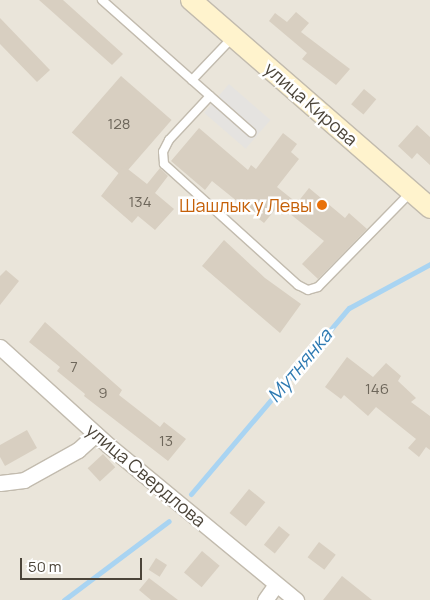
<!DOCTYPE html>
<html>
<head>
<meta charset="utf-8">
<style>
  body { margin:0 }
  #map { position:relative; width:430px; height:600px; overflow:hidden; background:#f6f3ec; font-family:Manrope,sans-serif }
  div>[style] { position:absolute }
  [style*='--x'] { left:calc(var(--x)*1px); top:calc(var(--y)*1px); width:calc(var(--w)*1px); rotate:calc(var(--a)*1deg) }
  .residential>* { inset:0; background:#eae5da; transform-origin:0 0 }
  .parking>* { inset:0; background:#e5e3e0; transform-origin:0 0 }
  .stream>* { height:5px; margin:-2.5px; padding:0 2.5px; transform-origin:2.5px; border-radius:2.5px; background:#a9d4f2 }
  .building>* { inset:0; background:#d8cfc1; transform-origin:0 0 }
  .roads { filter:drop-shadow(1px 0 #c2bbae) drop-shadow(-1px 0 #c2bbae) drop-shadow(0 1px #c2bbae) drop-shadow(0 -1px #c2bbae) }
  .service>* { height:8px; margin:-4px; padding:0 4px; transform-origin:4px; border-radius:4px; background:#fff }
  .minor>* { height:15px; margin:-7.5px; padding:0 7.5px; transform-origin:7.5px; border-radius:7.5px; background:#fff }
  .secondary>* { height:20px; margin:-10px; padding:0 10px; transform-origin:10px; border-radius:10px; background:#fff3cd }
  .dots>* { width:14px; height:14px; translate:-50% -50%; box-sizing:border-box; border:2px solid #fff; border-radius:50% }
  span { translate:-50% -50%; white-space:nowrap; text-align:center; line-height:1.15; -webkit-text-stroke:5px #fff; paint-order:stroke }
  .number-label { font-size:15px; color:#6e675b }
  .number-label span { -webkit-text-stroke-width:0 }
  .street-label { font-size:18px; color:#4b4439 }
  .food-label { font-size:18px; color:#c56008 }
  .right { translate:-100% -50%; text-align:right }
  .water-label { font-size:19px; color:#2e7ab2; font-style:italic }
  .scale { position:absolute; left:20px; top:558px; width:122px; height:22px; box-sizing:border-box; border:2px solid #4b4439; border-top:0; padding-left:6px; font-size:15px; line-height:18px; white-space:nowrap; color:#4b4439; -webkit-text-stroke:4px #fff; paint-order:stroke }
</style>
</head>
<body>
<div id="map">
  <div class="residential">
    <div style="left:0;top:0;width:430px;height:600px"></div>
  </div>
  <div class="parking">
    <div style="left:229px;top:84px;width:55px;height:38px;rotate:41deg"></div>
  </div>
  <div class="stream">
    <div style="--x:191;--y:494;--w:244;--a:-49.7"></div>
    <div style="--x:349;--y:308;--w:92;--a:-28.5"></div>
    <div style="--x:64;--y:600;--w:131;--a:-37"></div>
  </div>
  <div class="building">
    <div style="clip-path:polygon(39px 0,63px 0,123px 54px,112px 65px)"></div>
    <div style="clip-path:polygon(296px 12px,309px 23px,301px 32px,350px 69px,336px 85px,302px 59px,307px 53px,269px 21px,275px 13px,287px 22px)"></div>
    <div style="clip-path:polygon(0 18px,50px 70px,37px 82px,0 44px)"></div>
    <div style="left:121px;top:76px;width:67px;height:75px;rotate:41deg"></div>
    <div style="left:364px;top:89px;width:16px;height:20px;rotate:40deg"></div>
    <div style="clip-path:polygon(417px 125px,430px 137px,430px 165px,417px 153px,412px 159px,398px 146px)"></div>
    <div style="clip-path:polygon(199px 128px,248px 170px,251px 165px,256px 169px,283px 133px,297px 144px,291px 152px,299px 159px,277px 187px,297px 203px,309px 188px,345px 218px,349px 213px,367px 229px,318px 279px,302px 264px,324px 241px,279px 205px,264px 223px,212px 181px,205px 190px,171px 161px)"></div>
    <div style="clip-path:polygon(124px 166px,147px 184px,160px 168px,168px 176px,155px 193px,174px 209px,155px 230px,138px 216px,132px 223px,101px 196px)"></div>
    <div style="clip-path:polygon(224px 240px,265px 278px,301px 304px,280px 333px,202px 266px)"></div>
    <div style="clip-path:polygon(6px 270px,19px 281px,0 305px,0 276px)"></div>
    <div style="clip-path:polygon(45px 322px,122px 390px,119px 395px,160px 427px,164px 422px,186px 439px,168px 461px,84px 396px,85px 394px,57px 371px,60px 367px,29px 342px)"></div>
    <div style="clip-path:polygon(347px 357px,373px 377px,386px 363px,401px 376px,398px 381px,416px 398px,411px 402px,430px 416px,430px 450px,426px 447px,419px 457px,408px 448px,416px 439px,376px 407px,368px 416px,344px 395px,341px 399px,325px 387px)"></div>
    <div style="clip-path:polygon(27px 430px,37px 448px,5px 466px,0 457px,0 445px)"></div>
    <div style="left:103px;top:454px;width:18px;height:21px;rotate:47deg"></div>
    <div style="left:249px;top:489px;width:21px;height:31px;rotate:39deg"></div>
    <div style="left:279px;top:526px;width:14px;height:24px;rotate:39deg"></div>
    <div style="left:319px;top:542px;width:21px;height:19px;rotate:37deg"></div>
    <div style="left:202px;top:551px;width:23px;height:28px;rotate:40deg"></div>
    <div style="left:156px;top:558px;width:13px;height:14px;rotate:32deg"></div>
    <div style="clip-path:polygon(342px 576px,372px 600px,323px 600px)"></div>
    <div style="clip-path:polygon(149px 578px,178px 600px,151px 600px,139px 590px)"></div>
  </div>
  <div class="roads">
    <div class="service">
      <div style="--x:102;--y:0;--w:120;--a:41.6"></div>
      <div style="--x:192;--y:80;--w:58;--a:-46.4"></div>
      <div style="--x:192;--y:80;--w:79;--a:41.4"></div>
      <div style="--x:210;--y:96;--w:60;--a:133"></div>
      <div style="--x:169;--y:140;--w:13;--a:117"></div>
      <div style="--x:163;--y:152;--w:12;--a:85"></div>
      <div style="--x:164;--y:164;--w:181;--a:42.1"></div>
      <div style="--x:298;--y:285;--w:11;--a:27"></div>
      <div style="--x:308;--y:290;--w:10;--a:-17"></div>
      <div style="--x:318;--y:287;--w:133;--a:-45.6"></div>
    </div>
    <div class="minor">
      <div style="--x:0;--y:347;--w:146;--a:42.2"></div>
      <div style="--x:108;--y:445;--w:244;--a:39.5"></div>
      <div style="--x:0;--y:483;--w:24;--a:-7"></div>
      <div style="--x:24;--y:480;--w:62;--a:-29.1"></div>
      <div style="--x:78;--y:450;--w:24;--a:-42"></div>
      <div style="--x:265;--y:600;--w:19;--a:-55"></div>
    </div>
    <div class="secondary">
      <div style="--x:191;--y:0;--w:317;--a:41"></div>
    </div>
  </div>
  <div class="dots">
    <div style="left:322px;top:205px;background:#e8710a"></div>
  </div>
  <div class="number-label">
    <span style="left:119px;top:124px">128</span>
    <span style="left:140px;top:202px">134</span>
    <span style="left:74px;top:367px">7</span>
    <span style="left:377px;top:389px">146</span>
    <span style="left:103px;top:393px">9</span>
    <span style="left:166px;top:441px">13</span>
  </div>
  <div class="street-label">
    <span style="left:311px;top:104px;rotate:41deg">улица Кирова</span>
    <span style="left:146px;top:475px;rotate:40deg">улица Свердлова</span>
  </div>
  <div class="food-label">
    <span class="right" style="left:312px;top:205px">Шашлык у Левы</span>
  </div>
  <div class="water-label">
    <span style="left:300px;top:366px;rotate:-50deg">Мутнянка</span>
  </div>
  <div class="scale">50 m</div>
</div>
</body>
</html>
